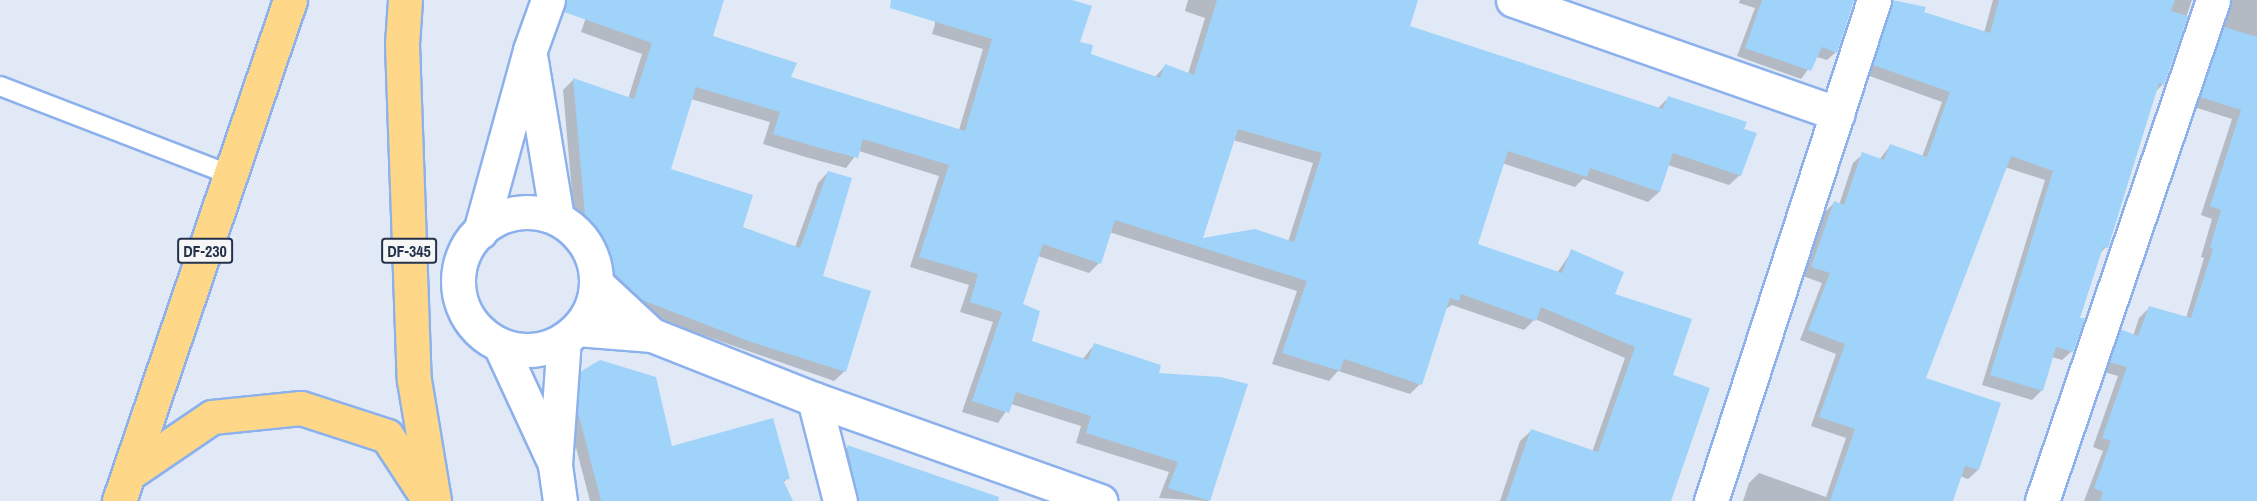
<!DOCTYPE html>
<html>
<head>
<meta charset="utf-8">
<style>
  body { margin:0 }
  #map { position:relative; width:2257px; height:501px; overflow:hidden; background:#e1e9f6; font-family:"Archivo Narrow",sans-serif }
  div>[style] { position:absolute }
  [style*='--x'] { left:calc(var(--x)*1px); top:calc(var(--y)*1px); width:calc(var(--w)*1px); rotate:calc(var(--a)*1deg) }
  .shadow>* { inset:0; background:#0003 }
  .building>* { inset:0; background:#9fd3f9 }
  .roads { filter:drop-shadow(2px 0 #8cb1ec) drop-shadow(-2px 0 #8cb1ec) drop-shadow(0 2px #8cb1ec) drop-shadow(0 -2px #8cb1ec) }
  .lane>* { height:18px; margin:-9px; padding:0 9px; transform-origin:9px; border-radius:9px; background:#fff }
  .street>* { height:33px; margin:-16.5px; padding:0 16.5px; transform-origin:16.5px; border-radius:16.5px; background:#fff }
  .street>.ring { margin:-16.5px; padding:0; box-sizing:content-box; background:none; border:33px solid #fff; border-radius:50% }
  .primary>* { height:33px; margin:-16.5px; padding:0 16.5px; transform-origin:16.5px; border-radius:16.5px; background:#ffd788 }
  span { translate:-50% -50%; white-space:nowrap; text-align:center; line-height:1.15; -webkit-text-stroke:4.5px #f6f6f6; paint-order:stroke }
  .shield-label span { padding:2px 4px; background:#f6f6f6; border:2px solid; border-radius:4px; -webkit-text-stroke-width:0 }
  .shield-label { font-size:16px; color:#24334b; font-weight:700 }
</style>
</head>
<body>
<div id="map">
  <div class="shadow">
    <div style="clip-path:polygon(evenodd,592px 0,723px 0,711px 36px,789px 78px,959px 130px,983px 49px,932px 34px,935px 24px,932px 0,1067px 0,1078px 43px,1089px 55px,1154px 78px,1165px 66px,1188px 74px,1205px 18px,1185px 11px,1188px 0,1416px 0,1408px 27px,1657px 109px,1668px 98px,1742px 130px,1740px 175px,1729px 185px,1668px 165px,1659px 192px,1648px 202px,1583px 179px,1575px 187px,1502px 163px,1476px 245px,1557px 273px,1572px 251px,1613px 295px,1671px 376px,1669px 501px,1500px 501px,1520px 441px,1531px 431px,1592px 452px,1625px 358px,1535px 319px,1524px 330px,1452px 305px,1444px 310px,1420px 384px,1410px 394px,1338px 371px,1329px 381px,1272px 364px,1297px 291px,1109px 232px,1099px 263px,1089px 273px,1038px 256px,1021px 305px,1030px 342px,1082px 360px,1094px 345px,1157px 375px,1246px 385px,1208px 501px,1159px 498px,1169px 472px,1076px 443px,1081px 426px,1011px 404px,998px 423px,962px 412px,993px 322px,960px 312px,969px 285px,910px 267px,939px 176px,859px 151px,846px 168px,809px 158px,763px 144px,770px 122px,691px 99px,669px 169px,741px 228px,795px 247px,818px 183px,828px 172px,821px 277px,845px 371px,834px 381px,631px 310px,599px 278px,575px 227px,563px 90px,573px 80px,628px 99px,642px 54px,581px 32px,592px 0,1233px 140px,1313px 163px,1288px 242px,1201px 240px,1233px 140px)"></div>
    <div style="clip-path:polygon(1740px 0,1842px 0,1836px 52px,1827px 60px,1817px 57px,1801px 79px,1737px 56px,1755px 8px,1739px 3px)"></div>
    <div style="clip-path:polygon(1993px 0,2192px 0,2163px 84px,2154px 93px,2106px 247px,2099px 254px,2078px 319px,2072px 351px,2062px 360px,2052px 357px,2041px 391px,2032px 400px,1982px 385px,2045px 180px,2005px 167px,1924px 379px,1978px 470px,1968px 479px,1960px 476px,1952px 501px,1743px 501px,1749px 483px,1759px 473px,1826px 497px,1846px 438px,1811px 426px,1836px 354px,1800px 340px,1822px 283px,1803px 276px,1825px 212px,1834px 203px,1839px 205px,1853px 163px,1863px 154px,1879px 160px,1890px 146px,1922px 157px,1942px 102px,1864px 74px,1879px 27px,1889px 18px,1984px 33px)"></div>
    <div style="clip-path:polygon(2219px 0,2257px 0,2257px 501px,2084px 501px,2103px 451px,2093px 447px,2118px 376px,2101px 371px,2111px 341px,2121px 331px,2133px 336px,2139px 318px,2149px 308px,2186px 318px,2204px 258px,2201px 257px,2212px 219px,2201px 215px,2232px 119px,2191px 106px)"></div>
    <div style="clip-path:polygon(581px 374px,670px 448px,788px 478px,783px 483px,788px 501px,590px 501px,569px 421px,572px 383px)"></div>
    <div style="clip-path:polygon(848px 447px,981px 501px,845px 501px,837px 457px)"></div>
  </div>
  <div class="building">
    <div style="clip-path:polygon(evenodd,566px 0,724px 0,713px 36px,797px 63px,791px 77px,965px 131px,992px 39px,890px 8px,891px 0,1072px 0,1092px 6px,1080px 42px,1093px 45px,1091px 54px,1160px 78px,1165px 64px,1194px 75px,1217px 0,1418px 0,1410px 26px,1663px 109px,1668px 96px,1747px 122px,1744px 129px,1757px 133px,1741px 176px,1673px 153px,1660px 192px,1590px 168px,1587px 177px,1508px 151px,1478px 244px,1562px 273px,1571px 249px,1624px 272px,1615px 294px,1692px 319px,1673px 375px,1710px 388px,1671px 501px,1506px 501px,1531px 429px,1598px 452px,1635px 347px,1541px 307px,1536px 321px,1461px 294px,1459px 301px,1450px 298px,1422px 385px,1344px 359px,1340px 371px,1282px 353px,1307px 281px,1115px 220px,1101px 264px,1043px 244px,1023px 304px,1040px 311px,1032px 341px,1088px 360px,1094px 343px,1161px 365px,1159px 373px,1220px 377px,1248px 384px,1210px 501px,1168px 488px,1178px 462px,1086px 433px,1091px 416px,1016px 392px,1009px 413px,972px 401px,1002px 312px,970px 302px,978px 274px,919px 257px,949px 165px,863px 139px,858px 158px,820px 148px,773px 134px,780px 112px,696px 87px,671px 169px,753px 195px,743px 227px,800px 248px,828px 171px,852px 178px,823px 276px,871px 291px,846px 372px,751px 342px,642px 300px,609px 268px,585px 216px,573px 78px,634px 99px,652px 43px,564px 12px,566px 0,1238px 129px,1322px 153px,1294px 242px,1255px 229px,1203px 238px,1238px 129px)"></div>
    <div style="clip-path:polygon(1762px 0,1854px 0,1837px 53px,1822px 47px,1811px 71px,1745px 48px)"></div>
    <div style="clip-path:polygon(1892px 0,1926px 7px,1924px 12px,1990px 33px,1999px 0,2175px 0,2171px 11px,2188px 16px,2164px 85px,2159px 83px,2108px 248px,2103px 247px,2080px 318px,2085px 318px,2073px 352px,2056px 347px,2043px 391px,1990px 375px,2053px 171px,2011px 156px,1926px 378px,2001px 403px,1979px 470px,1965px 466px,1953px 501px,1830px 501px,1855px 429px,1819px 417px,1845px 344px,1808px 330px,1830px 273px,1811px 267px,1834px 201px,1844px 205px,1862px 152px,1884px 160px,1890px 144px,1927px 157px,1950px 92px,1873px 65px)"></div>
    <div style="clip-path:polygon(2224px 27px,2257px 37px,2257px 501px,2100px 501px,2103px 492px,2094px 488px,2111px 441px,2102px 438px,2127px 367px,2109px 362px,2120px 329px,2138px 336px,2149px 306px,2191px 318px,2213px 249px,2210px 247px,2221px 210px,2210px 206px,2241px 110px,2200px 97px)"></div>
    <div style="clip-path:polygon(600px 360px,656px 377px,672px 446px,773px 418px,790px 479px,783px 480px,793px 501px,601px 501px,578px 412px,580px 372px)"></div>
    <div style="clip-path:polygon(847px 445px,999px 497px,998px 501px,858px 501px)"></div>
  </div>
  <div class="roads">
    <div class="lane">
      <div style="--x:0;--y:86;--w:248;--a:21.1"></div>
    </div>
    <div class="street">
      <div style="--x:1513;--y:0;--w:344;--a:19.3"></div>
      <div style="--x:531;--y:61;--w:159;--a:80.6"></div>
      <div class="ring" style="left:458px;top:212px;width:105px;height:105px"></div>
      <div style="--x:480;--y:232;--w:189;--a:-74.6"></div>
      <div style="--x:530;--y:50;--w:53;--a:-70.2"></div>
      <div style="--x:596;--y:283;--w:76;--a:42.9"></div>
      <div style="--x:577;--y:329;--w:75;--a:4.6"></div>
      <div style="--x:652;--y:335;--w:174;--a:21.6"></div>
      <div style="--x:814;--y:399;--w:304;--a:19.6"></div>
      <div style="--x:500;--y:345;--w:129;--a:65.2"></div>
      <div style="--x:814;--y:399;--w:105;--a:75.7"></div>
      <div style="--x:560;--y:501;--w:37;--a:-98"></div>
      <div style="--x:555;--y:464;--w:125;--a:-85.9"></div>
      <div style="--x:1711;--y:501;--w:527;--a:-71.98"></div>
      <div style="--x:2042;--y:501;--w:529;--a:-71.15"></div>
    </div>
    <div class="primary">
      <div style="--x:405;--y:0;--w:44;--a:93.9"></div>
      <div style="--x:402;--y:44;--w:336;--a:88"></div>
      <div style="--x:414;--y:380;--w:123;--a:80.6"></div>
      <div style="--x:131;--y:472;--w:98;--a:-34.2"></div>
      <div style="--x:212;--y:417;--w:89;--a:-5.8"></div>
      <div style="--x:301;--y:408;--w:90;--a:18"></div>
      <div style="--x:387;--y:436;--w:77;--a:56.7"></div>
      <div style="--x:119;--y:501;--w:529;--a:-71.15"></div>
    </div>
  </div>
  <div class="shield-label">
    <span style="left:205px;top:251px">DF-230</span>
    <span style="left:409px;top:251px">DF-345</span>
  </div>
</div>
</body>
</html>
